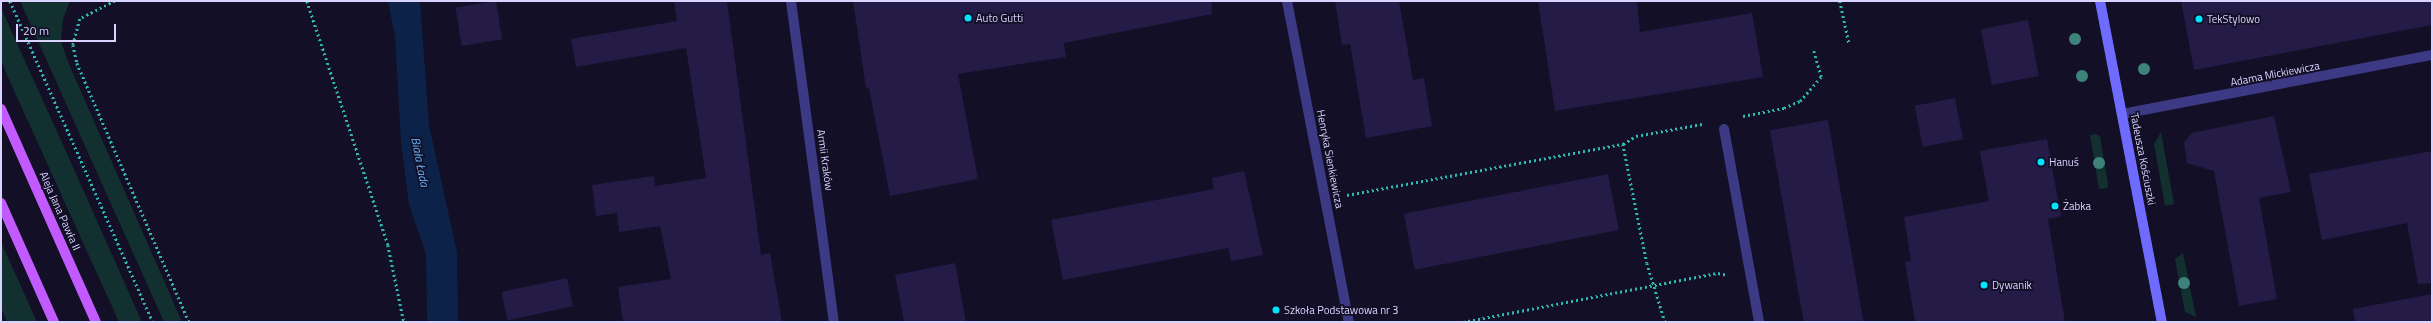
<!DOCTYPE html>
<html>
<head>
<meta charset="utf-8">
<style>
  body { margin:0 }
  #map { position:relative; width:2433px; height:323px; overflow:hidden; background:#130f26; font-family:"Titillium Web",sans-serif }
  div>[style] { position:absolute }
  [style*='--x'] { left:calc(var(--x)*1px); top:calc(var(--y)*1px); width:calc(var(--w)*1px); rotate:calc(var(--a)*1deg) }
  .green>* { inset:0; background:#12302f }
  .water>* { inset:0; background:#0c2248 }
  .building>* { inset:0; background:#241b47; transform-origin:0 0 }
  .path>* { height:2.5px; margin-top:-1.25px; transform-origin:0; background:repeating-linear-gradient(90deg,#2fb8b0 0 2px,transparent 0 5px) }
  .lane>* { height:10px; margin:-5px; padding:0 5px; transform-origin:5px; border-radius:5px; background:#3d3a85 }
  .street>* { height:10px; margin:-5px; padding:0 5px; transform-origin:5px; border-radius:5px; background:#3d3a85 }
  .secondary>* { height:10px; margin:-5px; padding:0 5px; transform-origin:5px; border-radius:5px; background:#6f6bff }
  .primary>* { height:10px; margin:-5px; padding:0 5px; transform-origin:5px; border-radius:5px; background:#c25bff }
  .trees>* { width:12px; height:12px; margin:-6px; border-radius:50%; background:#3d827b }
  .dots>* { width:11px; height:11px; translate:-50% -50%; box-sizing:border-box; border:2px solid #130f26; border-radius:50% }
  span { translate:-50% -50%; white-space:nowrap; text-align:center; line-height:1.15; -webkit-text-stroke:3.5px #130f26; paint-order:stroke }
  .poi-label { font-size:11px; color:#d9d4ff }
  .left { translate:0 -50%; text-align:left }
  .street-label { font-size:11px; color:#d9d4ff }
  .water-label { font-size:12px; color:#62b6ff; font-style:italic }
  .frame { position:absolute; inset:0; border:2px solid #d9d4ff; pointer-events:none }
  .scale { position:absolute; left:16px; top:24px; width:100px; height:18px; box-sizing:border-box; border:2px solid #d9d4ff; border-top:0; padding-left:5px; font-size:12px; line-height:14px; white-space:nowrap; color:#d9d4ff; -webkit-text-stroke:3px #130f26; paint-order:stroke }
</style>
</head>
<body>
<div id="map">
  <div class="green">
    <div style="clip-path:polygon(20px 1px,70px 1px,63px 19px,61px 41px,69px 64px,182px 322px,164px 322px)"></div>
    <div style="clip-path:polygon(1px 8px,69px 158px,142px 322px,119px 322px,7px 75px,1px 60px)"></div>
    <div style="clip-path:polygon(2161px 132px,2174px 204px,2165px 206px,2154px 144px)"></div>
    <div style="clip-path:polygon(2096px 134px,2100px 136px,2108px 184px,2107px 188px,2099px 189px,2090px 135px)"></div>
    <div style="clip-path:polygon(1px 242px,37px 322px,7px 322px,1px 308px)"></div>
    <div style="clip-path:polygon(2183px 253px,2196px 317px,2185px 312px,2175px 259px)"></div>
  </div>
  <div class="water">
    <div style="clip-path:polygon(388px 1px,420px 1px,429px 125px,457px 252px,458px 322px,428px 322px,427px 316px,426px 254px,409px 205px,401px 142px,395px 37px)"></div>
  </div>
  <div class="building">
    <div style="left:496px;top:1px;width:39px;height:41px;rotate:81deg"></div>
    <div style="clip-path:polygon(674px 1px,727px 1px,761px 255px,770px 253px,782px 322px,623px 322px,618px 287px,671px 279px,660px 226px,619px 232px,617px 213px,596px 216px,592px 185px,654px 176px,655px 186px,706px 178px,686px 48px,576px 67px,571px 39px,677px 21px)"></div>
    <div style="clip-path:polygon(853px 1px,1211px 1px,1212px 14px,1064px 43px,1066px 57px,958px 74px,978px 179px,890px 196px,869px 88px,866px 88px)"></div>
    <div style="clip-path:polygon(1335px 1px,1399px 1px,1413px 80px,1424px 78px,1432px 126px,1366px 138px,1350px 44px,1342px 45px)"></div>
    <div style="clip-path:polygon(1538px 1px,1637px 1px,1640px 32px,1752px 13px,1763px 77px,1555px 111px)"></div>
    <div style="clip-path:polygon(2181px 1px,2432px 1px,2432px 25px,2194px 70px)"></div>
    <div style="left:2028px;top:20px;width:57px;height:48px;rotate:79deg"></div>
    <div style="left:1955px;top:98px;width:42px;height:41px;rotate:79deg"></div>
    <div style="clip-path:polygon(2274px 116px,2291px 192px,2259px 198px,2277px 299px,2239px 306px,2214px 171px,2187px 163px,2184px 142px,2192px 133px)"></div>
    <div style="left:1828px;top:120px;width:205px;height:59px;rotate:80deg"></div>
    <div style="clip-path:polygon(2047px 139px,2061px 216px,2048px 219px,2065px 322px,1915px 322px,1905px 262px,1911px 261px,1904px 217px,1989px 201px,1980px 151px)"></div>
    <div style="clip-path:polygon(2432px 151px,2432px 283px,2418px 284px,2407px 223px,2322px 240px,2309px 174px)"></div>
    <div style="clip-path:polygon(1244px 171px,1263px 255px,1231px 261px,1228px 248px,1063px 280px,1051px 220px,1214px 189px,1212px 178px)"></div>
    <div style="left:1608px;top:174px;width:57px;height:208px;rotate:79deg"></div>
    <div style="clip-path:polygon(955px 263px,966px 322px,904px 322px,895px 275px)"></div>
    <div style="left:567px;top:278px;width:29px;height:67px;rotate:78deg"></div>
    <div style="clip-path:polygon(2432px 294px,2432px 322px,2355px 322px,2353px 309px)"></div>
  </div>
  <div class="path">
    <div style="--x:10;--y:1;--w:351;--a:66"></div>
    <div style="--x:115;--y:1;--w:39;--a:153"></div>
    <div style="--x:80;--y:19;--w:27;--a:105"></div>
    <div style="--x:73;--y:45;--w:18;--a:77"></div>
    <div style="--x:77;--y:63;--w:282;--a:66.6"></div>
    <div style="--x:307;--y:1;--w:257;--a:71.6"></div>
    <div style="--x:388;--y:245;--w:79;--a:78.3"></div>
    <div style="--x:1840;--y:1;--w:43;--a:77.9"></div>
    <div style="--x:1743;--y:116;--w:42;--a:-11"></div>
    <div style="--x:1784;--y:108;--w:17;--a:-24"></div>
    <div style="--x:1800;--y:101;--w:32;--a:-49"></div>
    <div style="--x:1821;--y:77;--w:29;--a:-106"></div>
    <div style="--x:1623;--y:144;--w:121;--a:78.6"></div>
    <div style="--x:1647;--y:263;--w:62;--a:73"></div>
    <div style="--x:1347;--y:195;--w:281;--a:-10.5"></div>
    <div style="--x:1623;--y:144;--w:15;--a:-32"></div>
    <div style="--x:1636;--y:136;--w:67;--a:-10.3"></div>
    <div style="--x:1463;--y:322;--w:260;--a:-10.9"></div>
    <div style="--x:1718;--y:273;--w:9;--a:13"></div>
  </div>
  <div class="lane">
    <div style="--x:1724;--y:129;--w:196;--a:79.7"></div>
  </div>
  <div class="street">
    <div style="--x:791;--y:1;--w:324;--a:82.4"></div>
    <div style="--x:1287;--y:1;--w:327;--a:79.1"></div>
    <div style="--x:2122;--y:114;--w:316;--a:-10.8"></div>
  </div>
  <div class="secondary">
    <div style="--x:2100;--y:1;--w:327;--a:79.1"></div>
  </div>
  <div class="primary">
    <div style="--x:1;--y:109;--w:233;--a:66"></div>
    <div style="--x:1;--y:203;--w:130;--a:66"></div>
  </div>
  <div class="trees">
    <div style="left:2075px;top:39px"></div>
    <div style="left:2144px;top:69px"></div>
    <div style="left:2082px;top:76px"></div>
    <div style="left:2099px;top:163px"></div>
    <div style="left:2184px;top:283px"></div>
  </div>
  <div class="dots">
    <div style="left:968px;top:18px;background:#00e5ff"></div>
    <div style="left:2199px;top:19px;background:#00e5ff"></div>
    <div style="left:2041px;top:162px;background:#00e5ff"></div>
    <div style="left:2055px;top:206px;background:#00e5ff"></div>
    <div style="left:1984px;top:285px;background:#00e5ff"></div>
    <div style="left:1276px;top:310px;background:#00e5ff"></div>
  </div>
  <div class="poi-label">
    <span class="left" style="left:976px;top:18px">Auto Gutti</span>
    <span class="left" style="left:2207px;top:19px">TekStylowo</span>
    <span class="left" style="left:2049px;top:162px">Hanuś</span>
    <span class="left" style="left:2063px;top:206px">Żabka</span>
    <span class="left" style="left:1992px;top:285px">Dywanik</span>
    <span class="left" style="left:1284px;top:310px">Szkoła Podstawowa nr 3</span>
  </div>
  <div class="street-label">
    <span style="left:2275px;top:74px;rotate:-11deg">Adama Mickiewicza</span>
    <span style="left:1330px;top:159px;rotate:79deg">Henryka Sienkiewicza</span>
    <span style="left:2143px;top:159px;rotate:79deg">Tadeusza Kościuszki</span>
    <span style="left:825px;top:160px;rotate:82deg">Armii Kraków</span>
    <span style="left:60px;top:211px;rotate:66deg">Aleja Jana Pawła II</span>
  </div>
  <div class="water-label">
    <span style="left:420px;top:162px;rotate:79deg">Biała Łada</span>
  </div>
  <div class="frame"></div>
  <div class="scale">20 m</div>
</div>
</body>
</html>
